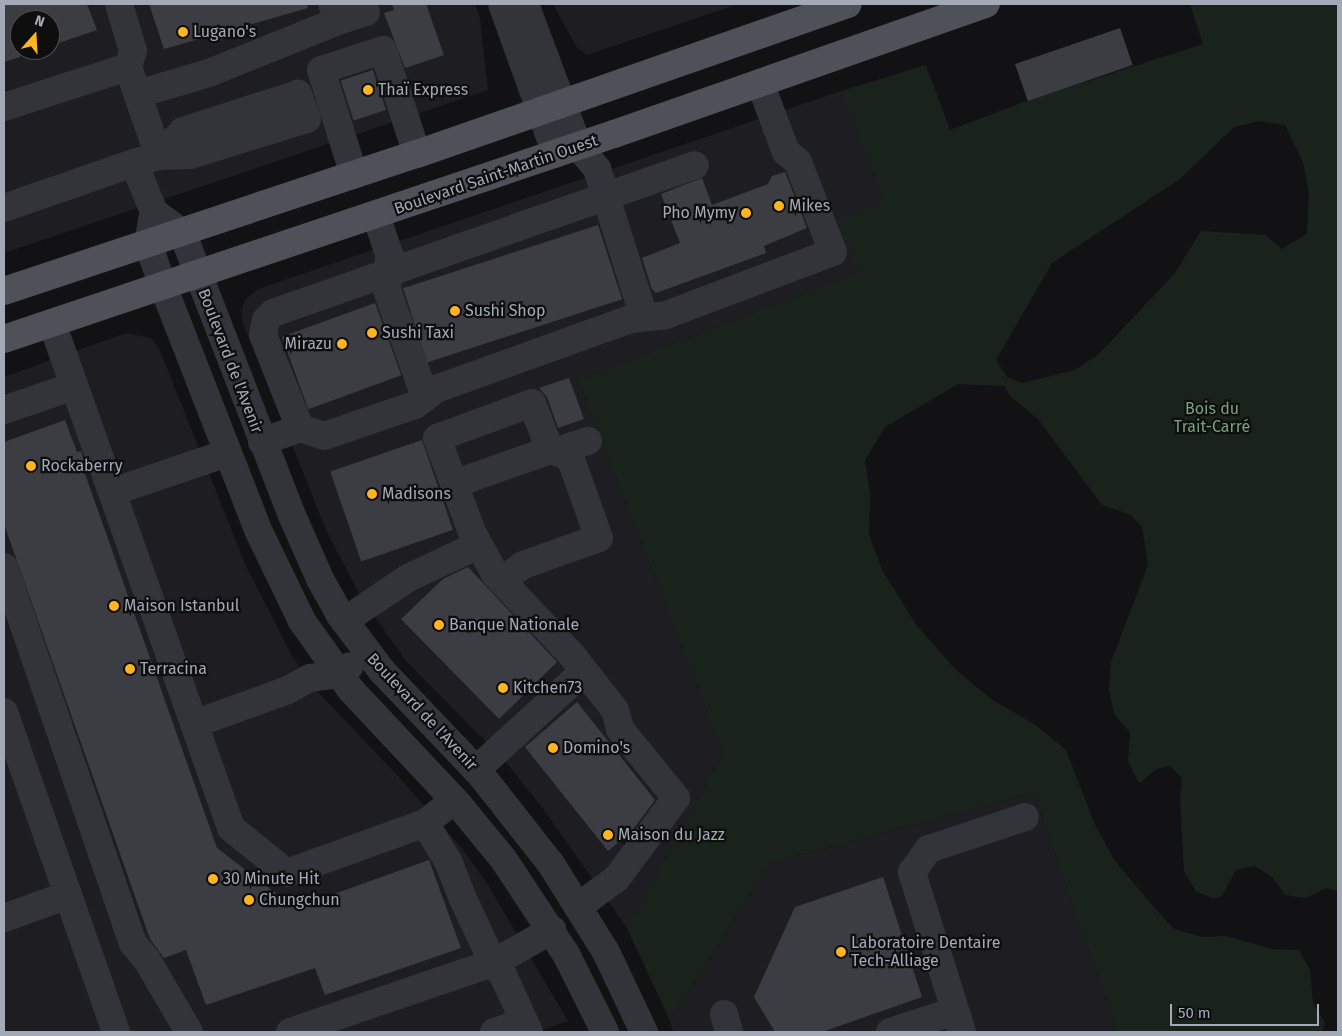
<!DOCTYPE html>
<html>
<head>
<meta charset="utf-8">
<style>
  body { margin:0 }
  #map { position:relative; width:1342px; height:1036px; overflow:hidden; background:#121214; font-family:"Fira Sans",sans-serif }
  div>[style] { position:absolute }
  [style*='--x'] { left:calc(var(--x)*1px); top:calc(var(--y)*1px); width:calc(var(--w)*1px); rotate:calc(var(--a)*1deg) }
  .built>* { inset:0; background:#1e1e22 }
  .green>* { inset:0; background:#1a231b }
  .building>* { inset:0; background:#3c3d42; transform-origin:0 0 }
  .minor>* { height:28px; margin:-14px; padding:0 14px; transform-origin:14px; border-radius:14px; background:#33343a }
  .major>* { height:28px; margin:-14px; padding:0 14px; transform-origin:14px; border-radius:14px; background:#4f5159 }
  .dots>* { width:14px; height:14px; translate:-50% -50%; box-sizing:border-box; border:2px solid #0e0e0f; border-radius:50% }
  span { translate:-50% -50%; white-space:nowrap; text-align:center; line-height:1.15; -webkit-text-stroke:4.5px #0e0e0f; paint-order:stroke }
  .poi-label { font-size:16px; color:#a3a9b6 }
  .left { translate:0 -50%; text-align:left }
  .right { translate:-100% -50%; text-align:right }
  .street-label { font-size:16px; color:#a3a9b6 }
  .park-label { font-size:16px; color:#78a37a }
  .frame { position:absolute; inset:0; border:5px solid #a3a9b6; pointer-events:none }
  .north { position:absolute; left:10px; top:10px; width:50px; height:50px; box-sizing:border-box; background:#0e0e0f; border:1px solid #4a4c52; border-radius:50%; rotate:19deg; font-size:14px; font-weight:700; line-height:20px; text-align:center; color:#a3a9b6 }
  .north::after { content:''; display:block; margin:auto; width:18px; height:22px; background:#ffb420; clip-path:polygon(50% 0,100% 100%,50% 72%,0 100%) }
  .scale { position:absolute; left:1170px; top:1004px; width:149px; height:22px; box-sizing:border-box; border:2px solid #a3a9b6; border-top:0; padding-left:6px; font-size:15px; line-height:18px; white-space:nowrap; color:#a3a9b6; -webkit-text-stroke:4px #0e0e0f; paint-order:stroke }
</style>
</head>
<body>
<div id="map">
  <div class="built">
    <div style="clip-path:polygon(evenodd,4px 4px,475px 4px,480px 19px,488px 90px,4px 253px,4px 4px,20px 20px,50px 20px,50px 50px,20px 50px,20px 20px)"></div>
    <div style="clip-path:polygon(553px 4px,738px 4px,587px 55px,577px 48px)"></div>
    <div style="clip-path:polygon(841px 91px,883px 200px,859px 272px,578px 380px,723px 753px,627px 928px,544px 810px,505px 761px,406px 661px,361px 597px,327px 532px,242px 321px,242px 310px,245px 300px,258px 289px)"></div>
    <div style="clip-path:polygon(126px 333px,151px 338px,159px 348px,245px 564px,292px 656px,318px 692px,398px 776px,464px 851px,486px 882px,568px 1021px,535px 1032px,4px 1032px,4px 377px)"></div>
    <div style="clip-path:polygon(1034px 793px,1117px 1032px,673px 1032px,670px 1021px,770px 863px)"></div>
  </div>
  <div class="green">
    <div style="clip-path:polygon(evenodd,1190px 4px,1338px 4px,1338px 891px,1326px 888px,1306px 898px,1285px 895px,1273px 878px,1255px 866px,1236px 870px,1222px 896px,1213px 899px,1196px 891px,1184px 871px,1180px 800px,1182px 778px,1170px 766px,1157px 769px,1139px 783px,1128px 761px,1130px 733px,1114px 713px,1109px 691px,1111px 662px,1148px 565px,1142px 527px,1131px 515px,1102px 505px,1038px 419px,1010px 396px,1005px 386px,958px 384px,885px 427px,865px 460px,870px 494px,869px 534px,882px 570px,917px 626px,956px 670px,991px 699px,1037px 726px,1066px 750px,1095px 825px,1115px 861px,1152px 905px,1174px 929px,1202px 937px,1226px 936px,1272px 949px,1299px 950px,1310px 970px,1313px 1003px,1325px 1023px,1322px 1032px,1117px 1032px,1034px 793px,770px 863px,670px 1021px,627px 928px,723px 753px,578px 380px,859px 272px,837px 220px,883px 200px,841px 91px,926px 65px,950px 130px,1029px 100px,1203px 44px,1190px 4px,1259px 121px,1285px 125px,1303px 162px,1309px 195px,1307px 234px,1282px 249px,1265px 235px,1201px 231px,1175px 273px,1098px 355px,1075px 370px,1022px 383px,1007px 377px,996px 360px,1052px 263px,1180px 179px,1234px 127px,1259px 121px)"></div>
  </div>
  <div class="building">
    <div style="clip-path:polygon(4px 4px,87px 4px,97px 30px,50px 46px,50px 20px,20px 20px,20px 57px,4px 62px)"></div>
    <div style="clip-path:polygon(149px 4px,307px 4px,308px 8px,164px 49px)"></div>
    <div style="clip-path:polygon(392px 4px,426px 4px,444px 55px,405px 68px,384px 13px,394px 10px)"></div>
    <div style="left:1120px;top:28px;width:39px;height:111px;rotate:71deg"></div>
    <div style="left:373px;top:70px;width:42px;height:34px;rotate:72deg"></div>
    <div style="clip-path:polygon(785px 172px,807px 228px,764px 246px,766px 253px,656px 293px,652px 289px,642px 258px,680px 243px,661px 194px,702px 178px,712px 205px,768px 184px,772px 176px)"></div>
    <div style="left:598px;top:225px;width:78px;height:205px;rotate:72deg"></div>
    <div style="left:375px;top:303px;width:77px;height:99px;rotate:70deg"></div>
    <div style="clip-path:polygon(569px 378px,584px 419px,558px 428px,547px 397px,539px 388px)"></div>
    <div style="clip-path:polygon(65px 420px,77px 452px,81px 451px,87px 469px,84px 471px,217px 848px,295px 908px,429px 860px,461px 948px,325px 995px,315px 968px,206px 1005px,186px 950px,164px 958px,150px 939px,4px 524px,4px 442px)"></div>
    <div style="left:422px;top:440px;width:95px;height:97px;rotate:71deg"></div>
    <div style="clip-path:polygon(468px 567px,557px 662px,499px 719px,401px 619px,443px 579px)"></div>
    <div style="clip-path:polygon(577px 702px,655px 800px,631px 832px,608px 851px,525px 747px)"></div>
    <div style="clip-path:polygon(883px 877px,922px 997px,822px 1032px,775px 1032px,754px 997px,795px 907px)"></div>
  </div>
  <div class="minor">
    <div style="--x:119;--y:4;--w:49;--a:73.4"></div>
    <div style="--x:133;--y:51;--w:17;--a:107"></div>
    <div style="--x:128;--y:67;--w:94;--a:70.8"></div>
    <div style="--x:502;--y:4;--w:159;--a:70.2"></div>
    <div style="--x:525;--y:4;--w:152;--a:69.5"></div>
    <div style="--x:578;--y:146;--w:30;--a:50"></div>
    <div style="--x:597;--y:169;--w:155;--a:72.4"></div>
    <div style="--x:338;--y:21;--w:29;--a:-18"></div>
    <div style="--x:366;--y:12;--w:9;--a:-111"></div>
    <div style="--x:138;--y:94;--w:74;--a:-16.5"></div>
    <div style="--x:209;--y:73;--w:139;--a:-22"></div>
    <div style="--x:338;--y:21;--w:18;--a:-109"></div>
    <div style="--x:4;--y:107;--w:130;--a:-17.9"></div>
    <div style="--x:134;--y:163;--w:53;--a:67.8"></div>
    <div style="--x:154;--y:212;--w:34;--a:36"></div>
    <div style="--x:182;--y:232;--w:301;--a:68.8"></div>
    <div style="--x:291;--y:513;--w:72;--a:66.3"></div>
    <div style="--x:320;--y:579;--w:41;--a:60.9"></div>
    <div style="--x:340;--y:615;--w:70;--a:53.1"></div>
    <div style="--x:382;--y:671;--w:144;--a:46.4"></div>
    <div style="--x:481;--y:775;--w:113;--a:51.8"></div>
    <div style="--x:551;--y:864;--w:104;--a:58"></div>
    <div style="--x:606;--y:952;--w:89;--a:64.6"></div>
    <div style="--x:354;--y:175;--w:110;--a:-107.4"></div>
    <div style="--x:321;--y:70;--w:65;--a:-17.9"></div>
    <div style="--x:383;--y:50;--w:109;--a:71.9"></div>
    <div style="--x:4;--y:208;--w:138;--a:-19.1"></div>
    <div style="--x:134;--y:163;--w:26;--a:-16"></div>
    <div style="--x:159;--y:156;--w:31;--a:-2"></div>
    <div style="--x:190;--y:155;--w:122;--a:-17.1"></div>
    <div style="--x:307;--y:119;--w:27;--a:-110"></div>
    <div style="--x:298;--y:94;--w:121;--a:162.2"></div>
    <div style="--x:183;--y:131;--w:35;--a:134"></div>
    <div style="--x:376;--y:215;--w:41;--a:71.6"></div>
    <div style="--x:389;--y:254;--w:36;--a:93"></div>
    <div style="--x:387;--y:290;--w:114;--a:70.4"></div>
    <div style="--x:152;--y:220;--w:24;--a:99"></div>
    <div style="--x:148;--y:244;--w:45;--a:70.3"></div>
    <div style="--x:163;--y:286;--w:264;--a:68.7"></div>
    <div style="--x:259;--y:532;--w:99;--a:64.2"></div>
    <div style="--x:302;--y:621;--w:85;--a:54.6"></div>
    <div style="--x:351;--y:690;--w:158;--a:46.8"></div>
    <div style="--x:459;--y:805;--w:71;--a:50.7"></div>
    <div style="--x:504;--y:860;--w:113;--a:56.6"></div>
    <div style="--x:566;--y:954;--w:87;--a:63.4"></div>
    <div style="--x:52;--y:323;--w:536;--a:70.48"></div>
    <div style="--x:231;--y:828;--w:72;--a:38.8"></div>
    <div style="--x:287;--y:873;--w:147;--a:-19.9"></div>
    <div style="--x:425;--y:823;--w:37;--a:-38"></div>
    <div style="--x:4;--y:410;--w:74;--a:-18.9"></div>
    <div style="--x:300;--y:428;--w:100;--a:-111.7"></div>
    <div style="--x:263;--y:335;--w:15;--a:-79"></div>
    <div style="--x:266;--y:320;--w:10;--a:-45"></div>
    <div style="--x:273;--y:313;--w:447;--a:-19.3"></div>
    <div style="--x:262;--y:442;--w:40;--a:-20.2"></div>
    <div style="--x:300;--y:428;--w:25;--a:18"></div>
    <div style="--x:324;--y:436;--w:96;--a:-18.8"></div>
    <div style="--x:415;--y:405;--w:26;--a:-37"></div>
    <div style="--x:436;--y:389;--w:206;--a:-19.8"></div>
    <div style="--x:630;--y:319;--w:36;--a:-6"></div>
    <div style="--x:666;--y:315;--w:178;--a:-20.7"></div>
    <div style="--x:833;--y:252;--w:97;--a:-111.3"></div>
    <div style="--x:798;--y:162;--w:16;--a:-140"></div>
    <div style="--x:786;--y:152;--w:74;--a:-110.6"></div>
    <div style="--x:550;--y:450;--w:50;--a:-111"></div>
    <div style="--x:532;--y:403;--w:101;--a:159.8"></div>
    <div style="--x:437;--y:438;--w:100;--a:69.6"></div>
    <div style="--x:472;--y:532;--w:48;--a:61.3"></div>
    <div style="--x:495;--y:574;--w:110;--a:46.5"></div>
    <div style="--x:571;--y:654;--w:71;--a:51.8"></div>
    <div style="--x:615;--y:710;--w:20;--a:75"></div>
    <div style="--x:620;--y:729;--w:89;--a:50.9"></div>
    <div style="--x:676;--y:798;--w:99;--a:126.4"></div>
    <div style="--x:617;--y:878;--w:47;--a:143.6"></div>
    <div style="--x:566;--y:456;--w:9;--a:-72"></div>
    <div style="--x:569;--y:447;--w:20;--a:-18"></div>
    <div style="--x:454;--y:484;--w:102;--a:-19.5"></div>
    <div style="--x:550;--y:450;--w:21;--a:19"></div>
    <div style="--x:570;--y:457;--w:86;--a:70.3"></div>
    <div style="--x:599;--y:538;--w:81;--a:160.4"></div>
    <div style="--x:523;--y:565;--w:27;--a:144"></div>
    <div style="--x:112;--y:492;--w:121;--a:-18.7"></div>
    <div style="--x:4;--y:567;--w:398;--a:71.1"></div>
    <div style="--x:133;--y:943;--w:22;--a:51"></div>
    <div style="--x:147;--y:960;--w:83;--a:59.7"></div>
    <div style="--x:344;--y:621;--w:77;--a:-33.9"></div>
    <div style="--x:408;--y:578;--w:77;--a:-25.2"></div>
    <div style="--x:4;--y:712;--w:339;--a:70.7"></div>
    <div style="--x:194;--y:724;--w:100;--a:-19.9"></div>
    <div style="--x:288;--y:690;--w:25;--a:-29"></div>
    <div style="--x:310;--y:678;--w:28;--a:-8"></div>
    <div style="--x:338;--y:674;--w:14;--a:-34"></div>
    <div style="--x:476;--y:770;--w:145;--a:-42.5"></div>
    <div style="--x:425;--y:823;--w:44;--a:58.8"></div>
    <div style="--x:448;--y:861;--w:41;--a:68.5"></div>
    <div style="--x:463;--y:899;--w:71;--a:64.9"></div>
    <div style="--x:493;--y:963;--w:16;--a:50"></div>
    <div style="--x:503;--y:975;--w:63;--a:65.5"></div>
    <div style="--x:4;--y:918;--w:68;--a:-19.8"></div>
    <div style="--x:724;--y:1014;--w:19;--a:74"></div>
    <div style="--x:290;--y:1032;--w:214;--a:-18.8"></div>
    <div style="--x:493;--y:963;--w:68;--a:-29.2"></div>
    <div style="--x:494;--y:1032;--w:32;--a:-18"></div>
    <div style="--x:890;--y:1032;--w:68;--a:-17.9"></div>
    <div style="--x:962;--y:1032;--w:168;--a:-107.4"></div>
    <div style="--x:912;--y:872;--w:29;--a:-54"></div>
    <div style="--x:929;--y:849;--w:101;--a:-18.4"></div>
  </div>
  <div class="major">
    <div style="--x:4;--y:291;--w:435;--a:-18.4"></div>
    <div style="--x:417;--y:154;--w:456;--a:-19.2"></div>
    <div style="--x:4;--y:339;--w:644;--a:-18.58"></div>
    <div style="--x:614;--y:134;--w:394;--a:-19.3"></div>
  </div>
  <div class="dots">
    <div style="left:183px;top:32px;background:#ffb420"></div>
    <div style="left:368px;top:90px;background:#ffb420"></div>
    <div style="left:779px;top:206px;background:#ffb420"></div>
    <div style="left:746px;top:213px;background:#ffb420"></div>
    <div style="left:455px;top:311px;background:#ffb420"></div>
    <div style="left:372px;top:333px;background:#ffb420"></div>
    <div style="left:342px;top:344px;background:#ffb420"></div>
    <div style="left:31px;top:466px;background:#ffb420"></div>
    <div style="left:372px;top:494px;background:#ffb420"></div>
    <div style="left:114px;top:606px;background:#ffb420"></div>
    <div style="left:439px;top:625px;background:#ffb420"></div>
    <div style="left:130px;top:669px;background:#ffb420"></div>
    <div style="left:503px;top:688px;background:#ffb420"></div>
    <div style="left:553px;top:748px;background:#ffb420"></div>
    <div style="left:608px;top:835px;background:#ffb420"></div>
    <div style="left:213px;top:879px;background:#ffb420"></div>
    <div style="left:249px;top:900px;background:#ffb420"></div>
    <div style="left:841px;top:952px;background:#ffb420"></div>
  </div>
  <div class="poi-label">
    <span class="left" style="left:193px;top:32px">Lugano's</span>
    <span class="left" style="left:378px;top:90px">Thaï Express</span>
    <span class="left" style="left:789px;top:206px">Mikes</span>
    <span class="right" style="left:736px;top:213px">Pho Mymy</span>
    <span class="left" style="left:465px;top:311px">Sushi Shop</span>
    <span class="left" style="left:382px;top:333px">Sushi Taxi</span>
    <span class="right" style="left:332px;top:344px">Mirazu</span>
    <span class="left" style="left:41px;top:466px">Rockaberry</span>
    <span class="left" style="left:382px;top:494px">Madisons</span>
    <span class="left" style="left:124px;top:606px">Maison Istanbul</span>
    <span class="left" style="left:449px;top:625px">Banque Nationale</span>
    <span class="left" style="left:140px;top:669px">Terracina</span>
    <span class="left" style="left:513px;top:688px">Kitchen73</span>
    <span class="left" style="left:563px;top:748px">Domino's</span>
    <span class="left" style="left:618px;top:835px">Maison du Jazz</span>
    <span class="left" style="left:223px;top:879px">30 Minute Hit</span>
    <span class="left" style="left:259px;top:900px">Chungchun</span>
    <span class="left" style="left:851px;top:952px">Laboratoire Dentaire<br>Tech-Alliage</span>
  </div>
  <div class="street-label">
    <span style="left:496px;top:175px;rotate:-19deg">Boulevard Saint-Martin Ouest</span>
    <span style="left:230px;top:361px;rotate:69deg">Boulevard de l'Avenir</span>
    <span style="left:422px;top:712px;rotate:47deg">Boulevard de l'Avenir</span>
  </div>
  <div class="park-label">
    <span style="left:1212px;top:418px">Bois du<br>Trait-Carré</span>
  </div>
  <div class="frame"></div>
  <div class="north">N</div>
  <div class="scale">50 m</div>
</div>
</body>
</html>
